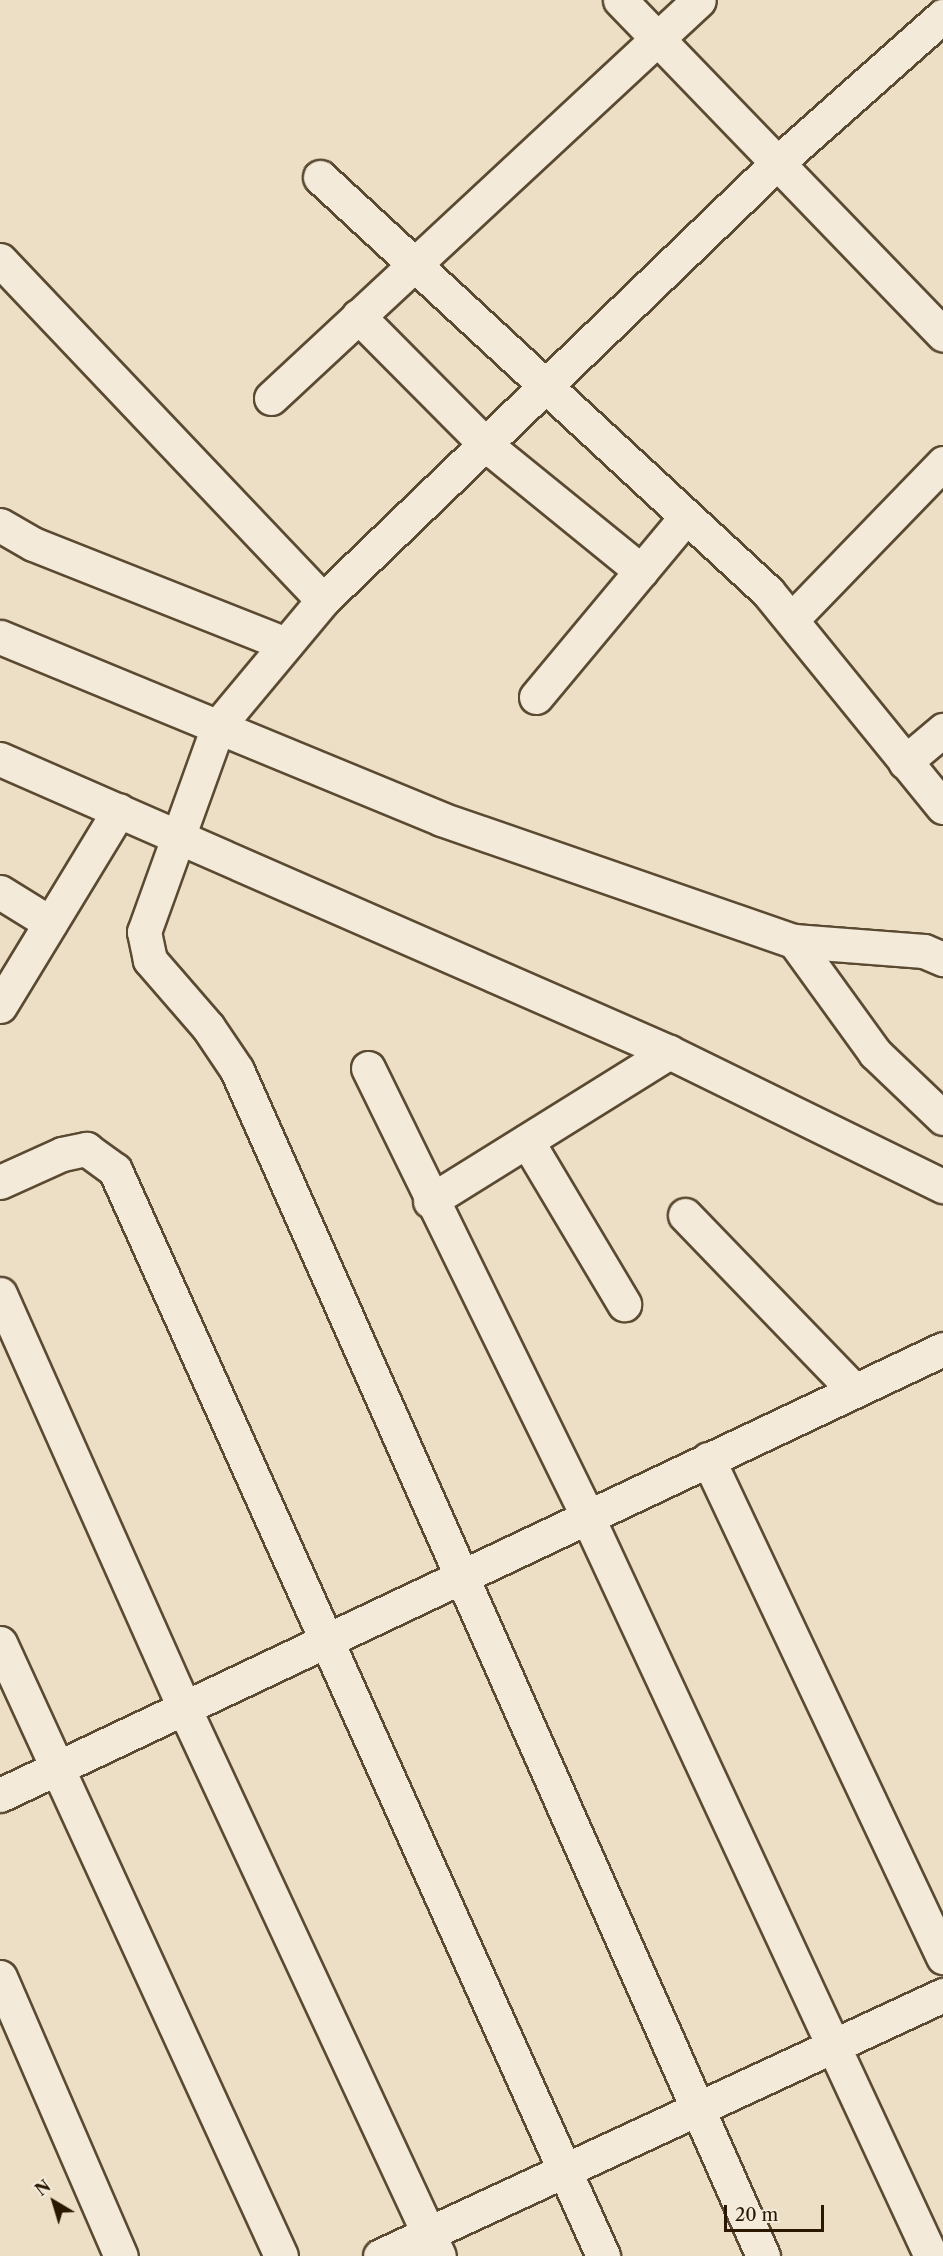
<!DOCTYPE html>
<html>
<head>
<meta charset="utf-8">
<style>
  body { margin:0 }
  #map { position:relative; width:943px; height:2256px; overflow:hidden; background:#eddfc6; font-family:"Libre Caslon Text",serif }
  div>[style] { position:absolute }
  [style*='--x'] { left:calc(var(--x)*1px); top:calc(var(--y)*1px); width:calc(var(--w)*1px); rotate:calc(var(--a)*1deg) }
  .roads { filter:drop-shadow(2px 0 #5b4a32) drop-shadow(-2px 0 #5b4a32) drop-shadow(0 2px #5b4a32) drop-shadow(0 -2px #5b4a32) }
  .street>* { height:33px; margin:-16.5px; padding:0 16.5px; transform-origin:16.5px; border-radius:16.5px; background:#f3eada }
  span { translate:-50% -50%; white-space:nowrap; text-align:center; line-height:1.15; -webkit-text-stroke:4.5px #f3eada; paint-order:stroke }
  .north { position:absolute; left:24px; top:2172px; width:60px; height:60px; -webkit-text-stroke:4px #f3eada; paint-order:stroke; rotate:322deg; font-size:16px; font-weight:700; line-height:24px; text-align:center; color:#2a1800 }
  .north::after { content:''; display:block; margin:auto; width:21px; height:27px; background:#2a1800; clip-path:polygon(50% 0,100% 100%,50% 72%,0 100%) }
  .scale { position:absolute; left:724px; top:2205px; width:100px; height:27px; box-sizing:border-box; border:3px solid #2a1800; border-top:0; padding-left:8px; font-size:18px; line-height:21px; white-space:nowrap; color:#2a1800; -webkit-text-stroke:4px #f3eada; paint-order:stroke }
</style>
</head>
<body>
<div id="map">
  <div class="roads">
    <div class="street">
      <div style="--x:620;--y:0;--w:465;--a:46"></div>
      <div style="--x:320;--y:177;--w:611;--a:42.81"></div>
      <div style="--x:768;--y:592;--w:277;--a:50.9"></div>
      <div style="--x:0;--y:260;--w:469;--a:46.5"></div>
      <div style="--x:358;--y:316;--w:182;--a:45.2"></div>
      <div style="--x:486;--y:445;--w:200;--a:39.1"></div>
      <div style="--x:271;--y:398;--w:584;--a:-42.92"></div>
      <div style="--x:0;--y:525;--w:38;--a:30"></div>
      <div style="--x:33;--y:544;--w:272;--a:21.6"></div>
      <div style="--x:793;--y:618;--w:216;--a:-45.9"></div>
      <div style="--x:0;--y:637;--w:477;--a:22.4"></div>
      <div style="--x:441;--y:819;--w:373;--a:19.1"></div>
      <div style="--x:794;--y:941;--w:130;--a:4.4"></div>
      <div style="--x:924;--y:951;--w:21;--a:23"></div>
      <div style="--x:536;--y:697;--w:234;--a:-50.2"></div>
      <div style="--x:0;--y:759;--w:730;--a:23.65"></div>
      <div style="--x:669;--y:1052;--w:305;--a:26.1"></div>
      <div style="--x:905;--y:762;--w:50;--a:-40.1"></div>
      <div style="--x:0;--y:892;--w:59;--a:31.8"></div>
      <div style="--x:794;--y:941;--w:138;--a:54.1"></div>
      <div style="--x:875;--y:1053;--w:94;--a:43.7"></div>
      <div style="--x:0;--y:1006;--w:229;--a:-58.7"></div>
      <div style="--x:368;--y:1068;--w:499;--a:63.9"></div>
      <div style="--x:587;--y:1516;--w:816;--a:65.07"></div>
      <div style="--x:527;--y:1141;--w:190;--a:59.2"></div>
      <div style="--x:0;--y:1182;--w:68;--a:-24.3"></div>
      <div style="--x:62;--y:1154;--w:25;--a:-12"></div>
      <div style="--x:86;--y:1149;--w:36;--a:36"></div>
      <div style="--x:115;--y:1170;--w:1191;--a:65.8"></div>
      <div style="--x:430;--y:1201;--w:282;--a:-31.9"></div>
      <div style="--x:685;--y:1215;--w:243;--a:46"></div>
      <div style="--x:0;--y:1294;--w:453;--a:66"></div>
      <div style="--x:184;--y:1708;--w:604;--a:65.05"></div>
      <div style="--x:708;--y:1459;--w:551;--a:64.74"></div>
      <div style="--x:0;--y:1643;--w:674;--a:65.37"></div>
      <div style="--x:0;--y:1795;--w:1043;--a:-25.31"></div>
      <div style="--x:0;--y:1977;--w:304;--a:66.6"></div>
      <div style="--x:380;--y:2256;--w:621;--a:-24.87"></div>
      <div style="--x:763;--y:2256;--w:1297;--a:-113.92"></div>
      <div style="--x:237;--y:1070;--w:52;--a:-124"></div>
      <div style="--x:208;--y:1027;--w:89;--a:-130.9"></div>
      <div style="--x:150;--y:960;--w:29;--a:-102"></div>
      <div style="--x:144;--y:932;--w:219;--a:-70.2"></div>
      <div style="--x:218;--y:726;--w:164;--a:-50.2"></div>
      <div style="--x:323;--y:600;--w:627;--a:-43.9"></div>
      <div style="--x:775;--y:165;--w:225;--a:-41.6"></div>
    </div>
  </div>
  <div class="north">N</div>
  <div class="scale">20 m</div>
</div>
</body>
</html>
